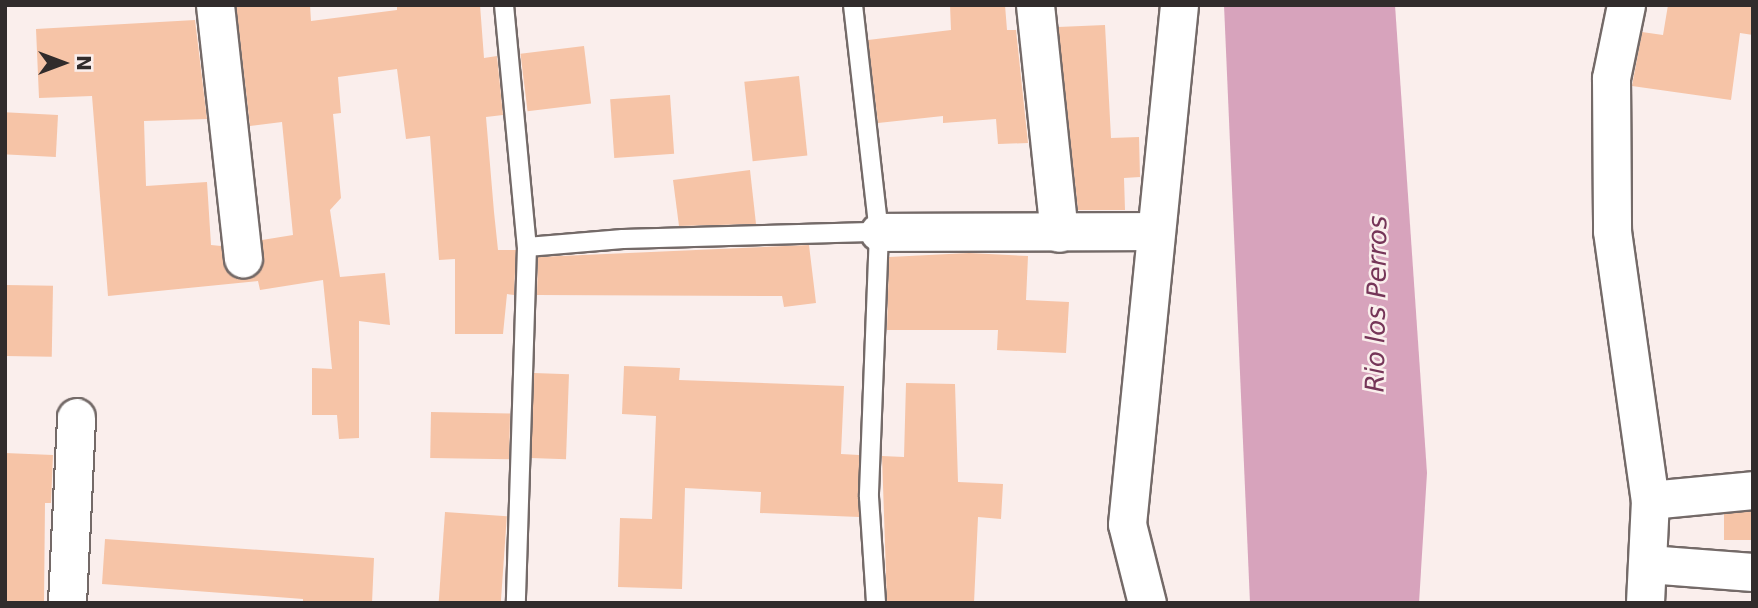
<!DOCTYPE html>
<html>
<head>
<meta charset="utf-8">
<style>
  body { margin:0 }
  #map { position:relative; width:1758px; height:608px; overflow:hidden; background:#faeeec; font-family:"DejaVu Sans",sans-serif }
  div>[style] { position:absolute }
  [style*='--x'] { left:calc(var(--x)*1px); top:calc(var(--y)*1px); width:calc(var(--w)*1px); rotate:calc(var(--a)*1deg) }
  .water>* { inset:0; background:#d7a3bc }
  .building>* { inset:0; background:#f6c4a7; transform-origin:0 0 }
  .roads { filter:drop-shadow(2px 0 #746a68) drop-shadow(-2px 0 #746a68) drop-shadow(0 2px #746a68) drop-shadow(0 -2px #746a68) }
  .lane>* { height:18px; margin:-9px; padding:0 9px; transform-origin:9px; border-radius:9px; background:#fff }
  .street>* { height:37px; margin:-18.5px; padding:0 18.5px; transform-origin:18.5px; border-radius:18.5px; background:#fff }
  span { translate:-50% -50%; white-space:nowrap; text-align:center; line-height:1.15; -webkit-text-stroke:5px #faeeec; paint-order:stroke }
  .water-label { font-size:26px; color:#753558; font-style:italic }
  .frame { position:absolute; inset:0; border:7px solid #312c2c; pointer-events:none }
  .north { position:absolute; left:28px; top:28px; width:70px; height:70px; -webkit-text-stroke:5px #faeeec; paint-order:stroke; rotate:90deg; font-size:19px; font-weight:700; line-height:28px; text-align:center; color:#312c2c }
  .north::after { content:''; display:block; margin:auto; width:24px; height:32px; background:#312c2c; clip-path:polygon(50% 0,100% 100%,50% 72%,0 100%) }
</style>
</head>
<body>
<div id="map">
  <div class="water">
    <div style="clip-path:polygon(1224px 5px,1395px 5px,1427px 473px,1419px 603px,1250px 603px)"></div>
  </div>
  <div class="building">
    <div style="clip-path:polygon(236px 5px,310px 5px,311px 21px,397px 10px,397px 5px,480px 5px,484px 58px,497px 56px,503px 115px,486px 117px,494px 212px,498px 250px,516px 250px,514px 295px,507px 294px,503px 334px,455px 334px,455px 259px,439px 260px,430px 136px,406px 139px,397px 69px,338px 77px,341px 113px,333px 114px,341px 198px,330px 210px,340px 277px,385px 273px,390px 325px,359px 321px,359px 438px,339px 439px,337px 415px,312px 415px,312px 368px,332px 369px,323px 280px,260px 290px,258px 281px,108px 296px,92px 96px,39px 98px,36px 29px,195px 20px,207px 119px,144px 121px,146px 186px,207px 182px,211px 245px,221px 246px,226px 270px,234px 277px,255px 275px,262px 266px,262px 240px,293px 235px,282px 122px,250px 126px)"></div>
    <div style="clip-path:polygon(950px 5px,1005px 5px,1007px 30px,1016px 30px,1028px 143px,998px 144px,996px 119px,943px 123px,943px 116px,878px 123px,868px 40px,951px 30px)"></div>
    <div style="clip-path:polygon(1668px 5px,1753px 5px,1753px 35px,1740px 33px,1731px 100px,1632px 86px,1642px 32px,1663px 35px)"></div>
    <div style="clip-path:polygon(1105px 25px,1111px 138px,1139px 137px,1140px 177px,1124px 178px,1125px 210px,1078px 210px,1058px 27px)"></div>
    <div style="left:584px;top:46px;width:58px;height:64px;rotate:83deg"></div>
    <div style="left:799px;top:76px;width:80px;height:55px;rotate:84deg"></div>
    <div style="left:670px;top:95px;width:59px;height:60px;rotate:86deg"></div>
    <div style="left:58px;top:115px;width:42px;height:53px;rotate:93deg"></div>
    <div style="clip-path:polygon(750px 170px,756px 224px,679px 226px,673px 180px)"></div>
    <div style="clip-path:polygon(809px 245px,816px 303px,784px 307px,782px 296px,537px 295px,538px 257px)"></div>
    <div style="clip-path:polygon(969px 253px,1028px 256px,1026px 300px,1069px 302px,1066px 353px,997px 350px,998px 330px,887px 330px,889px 257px)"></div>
    <div style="left:6px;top:285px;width:47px;height:71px;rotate:1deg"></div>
    <div style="clip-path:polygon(624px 366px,680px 368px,679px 380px,844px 386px,841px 454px,859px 455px,859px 517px,760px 513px,761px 492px,685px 488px,682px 589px,618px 587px,620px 518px,652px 519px,656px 416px,622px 414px)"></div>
    <div style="left:534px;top:373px;width:35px;height:85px;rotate:2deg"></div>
    <div style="clip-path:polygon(906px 383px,955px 384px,958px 482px,1003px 484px,1001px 519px,978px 517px,974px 603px,887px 603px,882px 456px,904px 457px)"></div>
    <div style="left:431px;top:412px;width:79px;height:46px;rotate:1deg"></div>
    <div style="clip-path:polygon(5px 453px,53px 455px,51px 503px,45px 503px,44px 603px,5px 602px)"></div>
    <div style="left:1753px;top:511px;width:29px;height:29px;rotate:90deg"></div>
    <div style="left:445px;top:512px;width:62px;height:91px;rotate:4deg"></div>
    <div style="clip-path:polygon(105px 539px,374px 558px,372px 603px,303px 603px,303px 599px,102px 584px)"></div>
  </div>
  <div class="roads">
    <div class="lane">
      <div style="--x:504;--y:5;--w:243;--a:84.6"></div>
      <div style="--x:527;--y:247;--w:356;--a:91.8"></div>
      <div style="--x:853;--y:5;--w:228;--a:83.5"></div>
      <div style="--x:879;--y:232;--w:265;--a:92.2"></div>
      <div style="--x:869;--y:497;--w:106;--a:86.2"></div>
      <div style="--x:527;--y:247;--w:96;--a:-4.8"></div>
      <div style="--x:623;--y:239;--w:256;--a:-1.6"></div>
    </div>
    <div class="street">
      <div style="--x:215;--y:5;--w:255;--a:83.7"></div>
      <div style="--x:1035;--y:5;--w:229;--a:84"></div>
      <div style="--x:1626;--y:5;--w:75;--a:101.6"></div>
      <div style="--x:1611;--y:78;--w:153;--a:89.6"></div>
      <div style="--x:1612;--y:231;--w:272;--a:82"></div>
      <div style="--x:1650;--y:500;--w:103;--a:92.8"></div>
      <div style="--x:879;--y:232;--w:275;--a:-0.2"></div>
      <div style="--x:1650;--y:500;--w:103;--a:-5.5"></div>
      <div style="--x:1648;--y:564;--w:105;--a:4.4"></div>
      <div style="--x:67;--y:603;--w:186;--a:-87.2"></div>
      <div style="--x:1147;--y:603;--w:81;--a:-104.2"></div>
      <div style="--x:1127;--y:524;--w:522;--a:-84.28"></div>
    </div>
  </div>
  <div class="water-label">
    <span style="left:1377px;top:304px;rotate:-89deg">Rio los Perros</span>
  </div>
  <div class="frame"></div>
  <div class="north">N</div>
</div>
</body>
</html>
